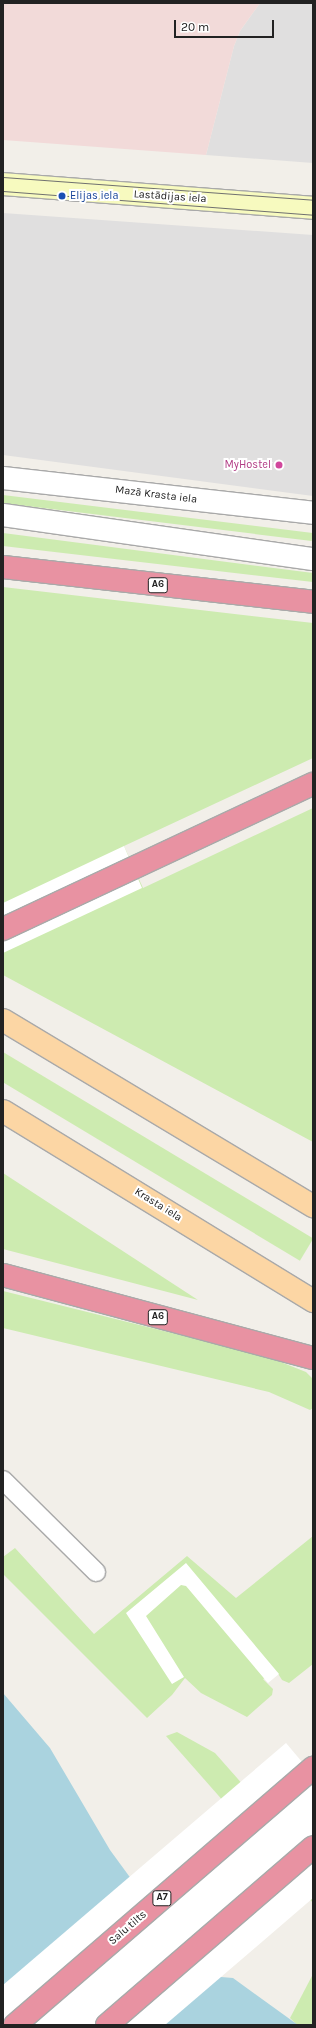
<!DOCTYPE html>
<html>
<head>
<meta charset="utf-8">
<style>
  body { margin:0 }
  #map { position:relative; width:316px; height:2028px; overflow:hidden; background:#f2efe9; font-family:Karla,sans-serif }
  div>[style] { position:absolute }
  [style*='--x'] { left:calc(var(--x)*1px); top:calc(var(--y)*1px); width:calc(var(--w)*1px); rotate:calc(var(--a)*1deg) }
  .residential>* { inset:0; background:#e0dfdf }
  .commercial>* { inset:0; background:#f2dad9 }
  .grass>* { inset:0; background:#cdebb0; transform-origin:0 0 }
  .water>* { inset:0; background:#aad3df }
  .pier>* { inset:0; background:#fff }
  .roads { filter:drop-shadow(1px 0 #a9a9a9) drop-shadow(-1px 0 #a9a9a9) drop-shadow(0 1px #a9a9a9) drop-shadow(0 -1px #a9a9a9) }
  .lane>* { height:18px; margin:-9px; padding:0 9px; transform-origin:9px; border-radius:9px; background:#fff }
  .street>* { height:22px; margin:-11px; padding:0 11px; transform-origin:11px; border-radius:11px; background:#fff }
  .secondary>* { height:22px; margin:-11px; padding:0 11px; transform-origin:11px; border-radius:11px; background:#f7fabf }
  .primary>* { height:22px; margin:-11px; padding:0 11px; transform-origin:11px; border-radius:11px; background:#fcd6a4 }
  .highway>* { height:22px; margin:-11px; padding:0 11px; transform-origin:11px; border-radius:11px; background:#e892a2 }
  .tram>* { height:1px; margin:-0.5px; padding:0 0.5px; transform-origin:0.5px; border-radius:0.5px; background:#707070 }
  .dots>* { width:11px; height:11px; translate:-50% -50%; box-sizing:border-box; border:2px solid #fff; border-radius:50% }
  span { translate:-50% -50%; white-space:nowrap; text-align:center; line-height:1.15; -webkit-text-stroke:4px #fff; paint-order:stroke }
  .shield-label span { padding:1px 3px; background:#fff; border:1px solid; border-radius:3px; -webkit-text-stroke-width:0 }
  .shield-label { font-size:10px; color:#222; font-weight:700 }
  .transit-label { font-size:11px; color:#164399 }
  .left { translate:0 -50%; text-align:left }
  .street-label { font-size:11px; color:#222 }
  .hotel-label { font-size:11px; color:#b23c85 }
  .right { translate:-100% -50%; text-align:right }
  .frame { position:absolute; inset:0; border:4px solid #222; pointer-events:none }
  .scale { position:absolute; left:174px; top:20px; width:100px; height:18px; box-sizing:border-box; border:2px solid #222; border-top:0; padding-left:5px; font-size:12px; line-height:14px; white-space:nowrap; color:#222; -webkit-text-stroke:3px #fff; paint-order:stroke }
</style>
</head>
<body>
<div id="map">
  <div class="residential">
    <div style="clip-path:polygon(260px 3px,313px 3px,313px 163px,206px 155px,234px 46px,240px 31px)"></div>
    <div style="clip-path:polygon(3px 213px,313px 235px,313px 496px,3px 455px)"></div>
  </div>
  <div class="commercial">
    <div style="clip-path:polygon(3px 3px,260px 3px,240px 31px,234px 46px,206px 155px,3px 140px)"></div>
  </div>
  <div class="grass">
    <div style="left:3px;top:495px;width:312px;height:8px;rotate:7deg"></div>
    <div style="clip-path:polygon(3px 533px,313px 573px,313px 582px,3px 546px)"></div>
    <div style="clip-path:polygon(3px 587px,313px 623px,313px 758px,124px 846px,143px 888px,313px 808px,313px 1142px,3px 975px)"></div>
    <div style="left:3px;top:1052px;width:362px;height:26px;rotate:31deg"></div>
    <div style="clip-path:polygon(3px 1173px,198px 1300px,3px 1249px)"></div>
    <div style="clip-path:polygon(3px 1291px,268px 1357px,306px 1372px,313px 1379px,313px 1408px,310px 1410px,269px 1392px,3px 1328px)"></div>
    <div style="clip-path:polygon(313px 1536px,313px 1664px,289px 1683px,282px 1680px,277px 1672px,263px 1679px,273px 1689px,272px 1695px,247px 1717px,201px 1693px,185px 1678px,172px 1695px,147px 1718px,3px 1574px,3px 1557px,15px 1548px,94px 1634px,187px 1556px,236px 1598px)"></div>
    <div style="clip-path:polygon(177px 1732px,215px 1753px,313px 1864px,313px 1903px,166px 1736px)"></div>
    <div style="clip-path:polygon(313px 1974px,313px 2025px,297px 2025px,290px 2018px)"></div>
  </div>
  <div class="water">
    <div style="clip-path:polygon(3px 1693px,50px 1748px,110px 1850px,129px 1876px,221px 1977px,233px 1978px,298px 2025px,3px 2025px)"></div>
  </div>
  <div class="pier">
    <div style="clip-path:polygon(124px 846px,142px 888px,3px 953px,3px 903px)"></div>
    <div style="clip-path:polygon(186px 1563px,279px 1674px,268px 1683px,186px 1586px,181px 1585px,146px 1616px,184px 1677px,172px 1684px,126px 1613px)"></div>
    <div style="clip-path:polygon(286px 1743px,313px 1775px,313px 1898px,165px 2025px,3px 2025px,3px 1985px)"></div>
  </div>
  <div class="roads">
    <div class="lane">
      <div style="--x:3;--y:1480;--w:131;--a:44.7"></div>
    </div>
    <div class="street">
      <div style="--x:3;--y:478;--w:312;--a:6.4"></div>
      <div style="--x:3;--y:515;--w:313;--a:8.1"></div>
    </div>
    <div class="secondary">
      <div style="--x:3;--y:184;--w:311;--a:4.4"></div>
    </div>
    <div class="primary">
      <div style="--x:3;--y:1020;--w:362;--a:31"></div>
      <div style="--x:3;--y:1111;--w:364;--a:31.5"></div>
    </div>
    <div class="highway">
      <div style="--x:3;--y:567;--w:312;--a:6.4"></div>
      <div style="--x:3;--y:929;--w:342;--a:-25.1"></div>
      <div style="--x:3;--y:1275;--w:321;--a:15"></div>
      <div style="--x:15;--y:2025;--w:394;--a:-40.8"></div>
      <div style="--x:107;--y:2025;--w:272;--a:-40.8"></div>
    </div>
  </div>
  <div class="tram">
    <div style="--x:3;--y:177;--w:311;--a:4.2"></div>
    <div style="--x:3;--y:191;--w:311;--a:4.4"></div>
  </div>
  <div class="dots">
    <div style="left:62px;top:196px;background:#1a4fb4"></div>
    <div style="left:279px;top:465px;background:#d1479c"></div>
  </div>
  <div class="shield-label">
    <span style="left:158px;top:585px">A6</span>
    <span style="left:158px;top:1317px">A6</span>
    <span style="left:162px;top:1898px">A7</span>
  </div>
  <div class="transit-label">
    <span class="left" style="left:70px;top:196px">Elijas iela</span>
  </div>
  <div class="street-label">
    <span style="left:170px;top:197px;rotate:4deg">Lastādijas iela</span>
    <span style="left:156px;top:495px;rotate:7deg">Mazā Krasta iela</span>
    <span style="left:158px;top:1205px;rotate:32deg">Krasta iela</span>
    <span style="left:128px;top:1928px;rotate:-41deg">Salu tilts</span>
  </div>
  <div class="hotel-label">
    <span class="right" style="left:271px;top:465px">MyHostel</span>
  </div>
  <div class="frame"></div>
  <div class="scale">20 m</div>
</div>
</body>
</html>
